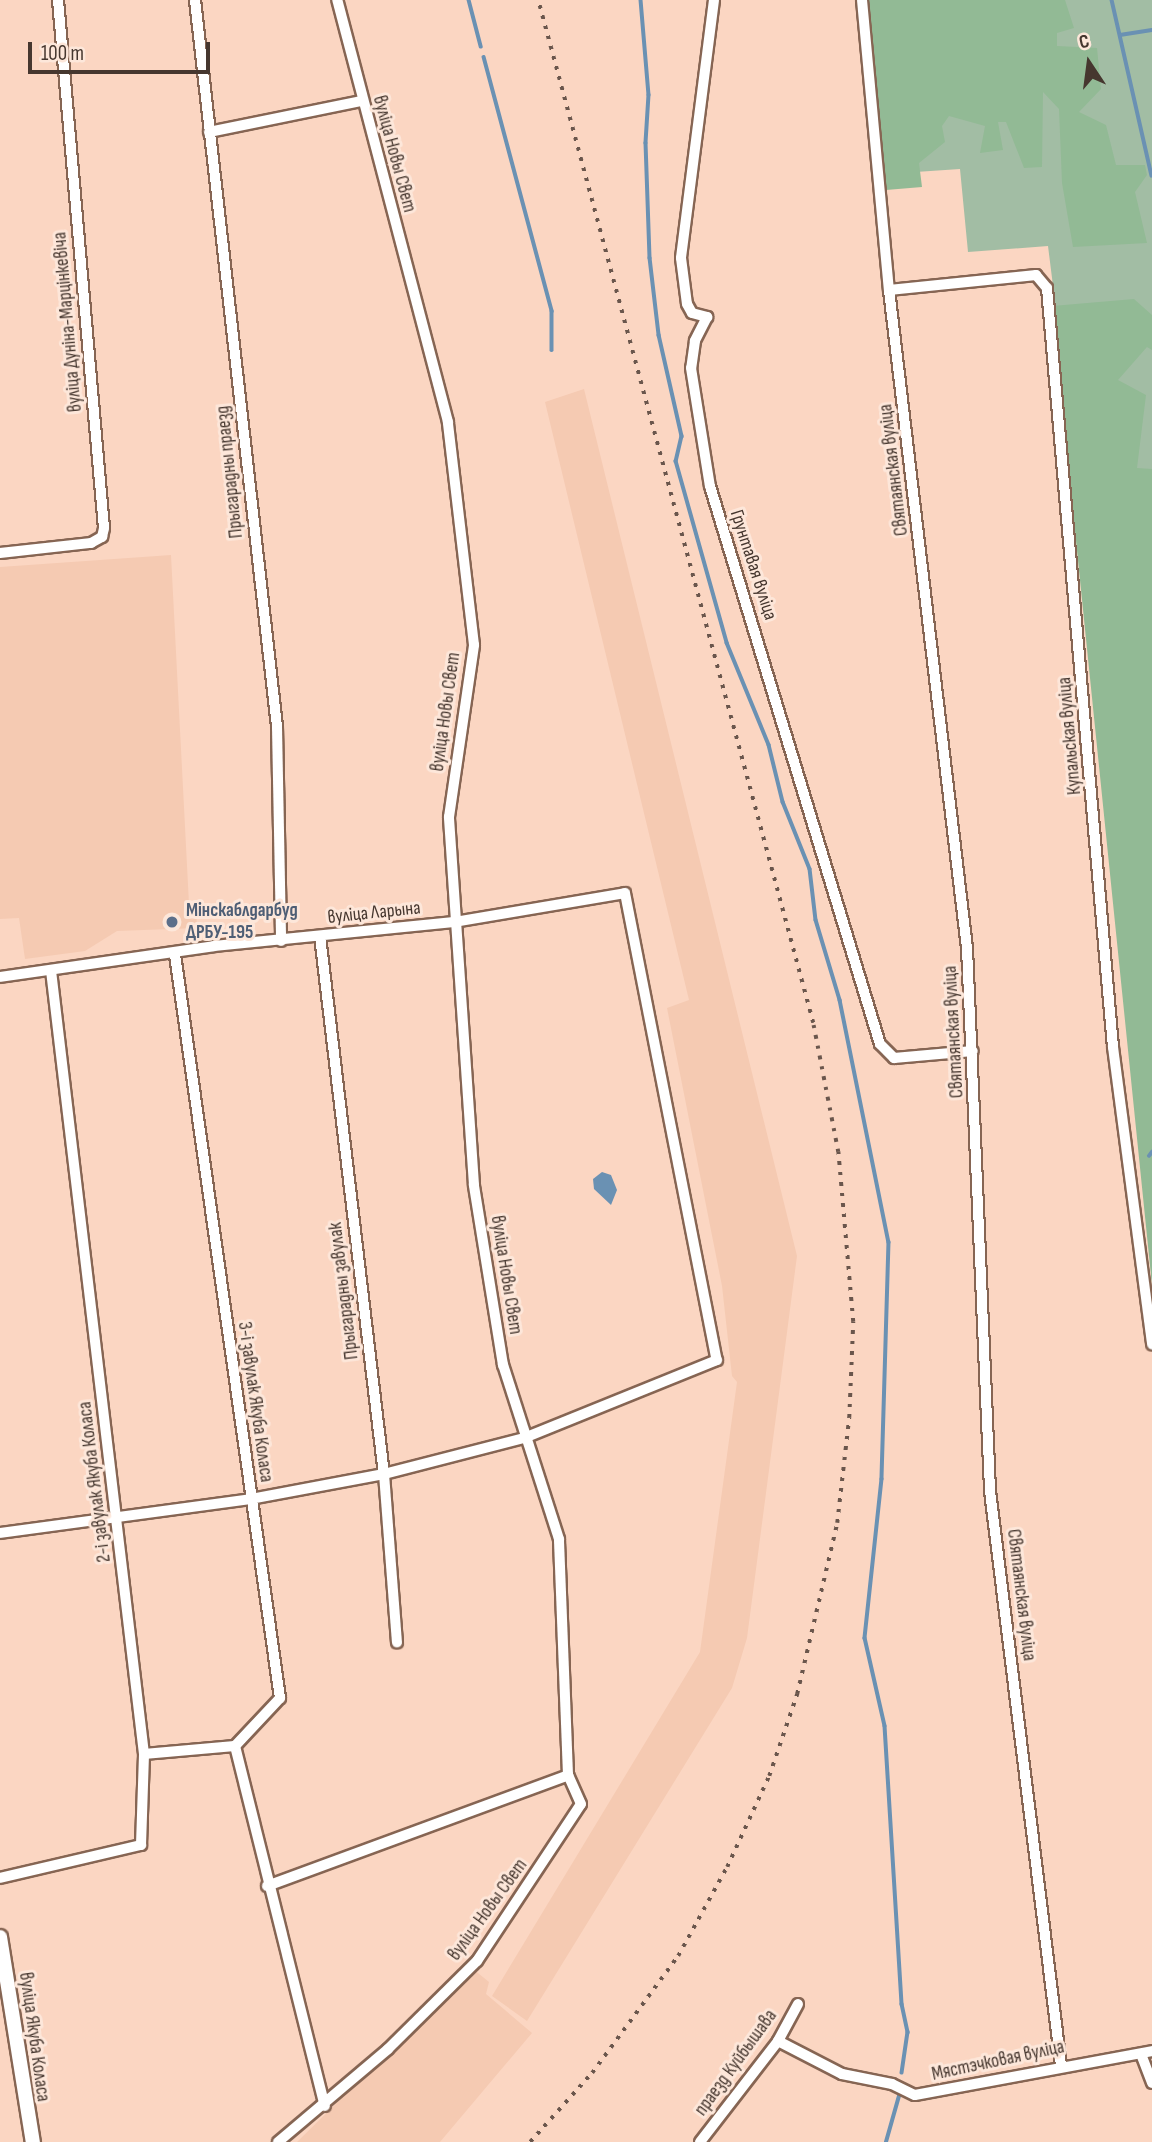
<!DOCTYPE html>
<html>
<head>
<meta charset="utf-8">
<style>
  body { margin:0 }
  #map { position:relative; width:1152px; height:2142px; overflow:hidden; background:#fbd6c2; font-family:"Sofia Sans Condensed",sans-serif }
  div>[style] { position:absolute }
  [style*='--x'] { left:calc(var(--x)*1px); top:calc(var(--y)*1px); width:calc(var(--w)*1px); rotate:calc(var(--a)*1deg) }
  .built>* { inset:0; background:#f5cab2 }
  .green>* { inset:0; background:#a2bda4 }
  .forest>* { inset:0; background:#92ba95 }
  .water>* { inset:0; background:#6a91b3 }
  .stream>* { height:3.5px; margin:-1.75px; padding:0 1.75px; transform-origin:1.75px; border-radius:1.75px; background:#6a91b3 }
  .roads { filter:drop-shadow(2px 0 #866553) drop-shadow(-2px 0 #866553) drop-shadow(0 2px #866553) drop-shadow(0 -2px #866553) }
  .street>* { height:10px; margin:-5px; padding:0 5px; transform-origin:5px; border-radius:5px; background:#fff }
  .secondary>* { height:14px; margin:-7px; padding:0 7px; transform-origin:7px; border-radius:7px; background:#fff }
  .rail>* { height:3.5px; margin-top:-1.75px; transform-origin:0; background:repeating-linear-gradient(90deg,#6a564c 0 3.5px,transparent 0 10.5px) }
  .dots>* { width:19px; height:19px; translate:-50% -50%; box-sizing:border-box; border:4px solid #fde7da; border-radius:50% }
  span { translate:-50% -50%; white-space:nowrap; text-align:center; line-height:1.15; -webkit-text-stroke:6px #fde7da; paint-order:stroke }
  .street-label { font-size:19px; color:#46372f }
  .service-label { font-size:19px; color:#4e5e75; font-weight:700 }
  .left { translate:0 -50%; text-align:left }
  .north { position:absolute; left:1054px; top:28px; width:70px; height:70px; -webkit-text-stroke:5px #fde7da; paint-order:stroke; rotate:347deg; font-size:19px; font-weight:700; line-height:28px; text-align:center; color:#46372f }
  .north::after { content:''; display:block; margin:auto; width:24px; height:32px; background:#46372f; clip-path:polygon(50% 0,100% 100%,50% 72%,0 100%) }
  .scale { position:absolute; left:28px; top:42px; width:182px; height:32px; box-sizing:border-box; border:4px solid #46372f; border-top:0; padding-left:9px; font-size:21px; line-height:24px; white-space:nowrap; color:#46372f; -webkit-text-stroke:5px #fde7da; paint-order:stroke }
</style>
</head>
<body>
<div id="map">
  <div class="built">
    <div style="clip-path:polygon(584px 389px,797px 1256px,747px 1638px,732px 1688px,527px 2021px,492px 1996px,700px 1652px,737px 1382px,732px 1376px,722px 1286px,667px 1008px,689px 1000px,545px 402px)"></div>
    <div style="clip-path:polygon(171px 555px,189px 904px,196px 905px,197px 928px,117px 931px,85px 951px,25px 959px,19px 918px,0 919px,0 567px)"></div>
    <div style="clip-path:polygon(473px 1969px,489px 1982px,486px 1994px,532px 2033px,440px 2142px,297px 2142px)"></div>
  </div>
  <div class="green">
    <div style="clip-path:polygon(868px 0,1152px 0,1152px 1281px,1081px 509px,1048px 246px,968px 252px,960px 169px,886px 174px)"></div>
  </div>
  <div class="forest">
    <div style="clip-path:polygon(869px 0,1065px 0,1074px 28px,1057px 33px,1057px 46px,1097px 48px,1101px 89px,1079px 112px,1106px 125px,1116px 165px,1145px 165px,1147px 175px,1135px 192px,1147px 243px,1073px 247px,1062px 183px,1059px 109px,1043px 92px,1042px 167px,1024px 168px,1006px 122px,998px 122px,1003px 150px,980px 153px,985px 126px,949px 116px,942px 126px,945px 142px,919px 163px,922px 187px,886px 190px)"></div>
    <div style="clip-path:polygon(1134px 299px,1152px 315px,1152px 350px,1147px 347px,1118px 380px,1146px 395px,1137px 468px,1152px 469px,1152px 1285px,1052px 306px)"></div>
  </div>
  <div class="water">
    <div style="clip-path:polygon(602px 1172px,611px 1175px,617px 1190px,611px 1205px,594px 1189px,593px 1179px)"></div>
  </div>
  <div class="stream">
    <div style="--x:469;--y:0;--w:48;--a:75.4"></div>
    <div style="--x:641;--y:0;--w:95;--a:85.2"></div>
    <div style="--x:649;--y:95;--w:48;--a:93.6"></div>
    <div style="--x:646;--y:143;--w:115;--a:88"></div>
    <div style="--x:650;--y:258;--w:78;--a:83.3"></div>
    <div style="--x:659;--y:335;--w:104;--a:77.2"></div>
    <div style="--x:682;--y:436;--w:26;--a:103"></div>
    <div style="--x:676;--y:461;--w:189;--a:74.3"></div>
    <div style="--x:727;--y:643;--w:110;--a:67.6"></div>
    <div style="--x:769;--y:745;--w:59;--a:76.2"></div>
    <div style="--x:783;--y:802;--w:72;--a:68.1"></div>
    <div style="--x:810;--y:869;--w:51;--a:83.3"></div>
    <div style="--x:816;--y:920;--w:84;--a:73.3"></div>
    <div style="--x:840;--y:1000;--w:247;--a:78.6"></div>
    <div style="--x:889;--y:1242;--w:237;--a:91.7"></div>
    <div style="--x:882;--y:1479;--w:160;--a:96.1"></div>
    <div style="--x:865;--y:1638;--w:90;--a:77.2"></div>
    <div style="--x:885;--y:1726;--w:279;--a:86.5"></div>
    <div style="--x:902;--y:2004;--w:29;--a:78"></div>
    <div style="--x:908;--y:2032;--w:41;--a:98.3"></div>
    <div style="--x:1112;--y:0;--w:180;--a:77.2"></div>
    <div style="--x:1120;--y:35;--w:32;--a:-9"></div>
    <div style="--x:484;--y:57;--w:263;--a:75"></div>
    <div style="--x:552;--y:311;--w:39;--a:90"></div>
    <div style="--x:1149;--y:1156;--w:5;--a:-53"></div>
    <div style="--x:886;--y:2142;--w:48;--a:-74.2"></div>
  </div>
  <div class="roads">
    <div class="street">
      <div style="--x:195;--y:0;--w:732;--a:83.56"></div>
      <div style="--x:277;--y:727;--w:214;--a:88.9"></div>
      <div style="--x:714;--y:0;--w:260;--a:97.3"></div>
      <div style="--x:681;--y:258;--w:46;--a:82.6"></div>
      <div style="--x:687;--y:304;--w:10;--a:61"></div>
      <div style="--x:692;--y:313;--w:16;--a:15"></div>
      <div style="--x:707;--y:317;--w:27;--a:117"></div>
      <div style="--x:695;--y:341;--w:27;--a:98"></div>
      <div style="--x:691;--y:368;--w:120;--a:80.9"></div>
      <div style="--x:710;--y:486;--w:583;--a:73.06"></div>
      <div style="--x:880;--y:1044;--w:20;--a:45"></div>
      <div style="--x:894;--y:1058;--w:79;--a:-5.1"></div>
      <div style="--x:862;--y:0;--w:291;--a:84.7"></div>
      <div style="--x:889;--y:290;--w:663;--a:83.24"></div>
      <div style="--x:967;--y:948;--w:543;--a:87.57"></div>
      <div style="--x:990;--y:1491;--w:578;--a:82.95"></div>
      <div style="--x:209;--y:132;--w:156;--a:-11.5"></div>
      <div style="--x:889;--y:290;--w:148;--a:-5.8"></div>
      <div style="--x:1036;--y:275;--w:17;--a:50"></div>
      <div style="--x:1047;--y:288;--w:762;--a:85.03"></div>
      <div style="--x:1113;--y:1047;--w:300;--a:82.5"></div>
      <div style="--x:0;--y:553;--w:92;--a:-6.3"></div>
      <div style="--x:91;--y:543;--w:13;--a:-29"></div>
      <div style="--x:102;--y:537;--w:9;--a:-77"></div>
      <div style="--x:104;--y:528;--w:530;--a:-94.98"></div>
      <div style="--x:320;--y:936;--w:542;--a:83.22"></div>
      <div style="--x:384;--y:1474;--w:169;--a:85.6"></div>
      <div style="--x:0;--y:977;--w:216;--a:-8.2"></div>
      <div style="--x:214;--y:946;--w:241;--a:-5.7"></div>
      <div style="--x:454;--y:922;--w:173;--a:-9.6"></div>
      <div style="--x:625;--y:893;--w:476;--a:78.9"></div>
      <div style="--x:717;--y:1360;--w:208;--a:158"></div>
      <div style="--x:524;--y:1438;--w:145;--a:165.6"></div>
      <div style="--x:384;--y:1474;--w:135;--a:169.4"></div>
      <div style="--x:251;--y:1499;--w:253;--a:172.3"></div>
      <div style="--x:235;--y:1746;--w:371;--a:76"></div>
      <div style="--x:144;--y:1754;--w:91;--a:-5"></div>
      <div style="--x:235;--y:1746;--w:66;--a:-46.8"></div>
      <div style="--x:280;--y:1698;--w:750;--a:-98.04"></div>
      <div style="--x:0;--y:1878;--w:145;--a:-13.2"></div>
      <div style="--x:141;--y:1845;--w:91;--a:-88.1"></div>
      <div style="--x:144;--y:1754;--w:789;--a:-96.77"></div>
      <div style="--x:267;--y:1886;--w:321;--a:-20.2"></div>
      <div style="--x:778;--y:2041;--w:72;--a:27.3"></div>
      <div style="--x:842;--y:2074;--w:51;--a:11.3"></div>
      <div style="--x:892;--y:2084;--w:25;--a:26"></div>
      <div style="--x:915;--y:2095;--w:241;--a:-10.5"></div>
      <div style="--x:1141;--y:2054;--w:31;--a:69"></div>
      <div style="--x:278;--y:2142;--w:144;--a:-40.2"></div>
      <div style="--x:388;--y:2049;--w:125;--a:-44.7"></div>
      <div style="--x:477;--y:1961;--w:188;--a:-56.5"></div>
      <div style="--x:581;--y:1804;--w:32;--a:-114"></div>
      <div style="--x:568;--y:1775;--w:236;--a:-92.2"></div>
      <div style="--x:559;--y:1539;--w:183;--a:-107.8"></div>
      <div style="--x:503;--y:1365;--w:182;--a:-99.2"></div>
      <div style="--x:474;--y:1185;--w:369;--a:-93.9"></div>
      <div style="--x:449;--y:817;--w:174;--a:-81.7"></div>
      <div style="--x:474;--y:645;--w:225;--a:-96.7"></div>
      <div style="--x:448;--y:422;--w:436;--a:-104.7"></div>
      <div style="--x:700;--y:2142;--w:128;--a:-52.3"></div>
      <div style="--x:778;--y:2041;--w:42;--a:-61.6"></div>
    </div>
    <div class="secondary">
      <div style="--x:0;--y:1937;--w:208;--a:80.9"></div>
    </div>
  </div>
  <div class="rail">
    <div style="--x:530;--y:2142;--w:93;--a:-48.1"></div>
    <div style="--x:592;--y:2073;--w:145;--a:-53.7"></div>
    <div style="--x:678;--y:1956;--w:102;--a:-61.2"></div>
    <div style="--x:727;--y:1867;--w:100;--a:-65.2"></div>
    <div style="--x:769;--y:1776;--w:87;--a:-71.1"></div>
    <div style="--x:797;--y:1694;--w:176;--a:-76.8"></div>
    <div style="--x:837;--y:1523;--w:106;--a:-83.5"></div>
    <div style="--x:849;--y:1418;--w:96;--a:-87.6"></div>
    <div style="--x:853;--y:1322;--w:171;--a:-95"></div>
    <div style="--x:838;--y:1152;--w:131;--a:-101"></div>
    <div style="--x:813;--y:1023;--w:1059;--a:-105.05"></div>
  </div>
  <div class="dots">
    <div style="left:172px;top:922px;background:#5c6f8a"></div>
  </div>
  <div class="street-label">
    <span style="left:394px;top:154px;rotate:75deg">вуліца Новы Свет</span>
    <span style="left:68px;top:322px;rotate:-95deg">вуліца Дуніна-Марцінкевіча</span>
    <span style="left:894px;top:470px;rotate:-97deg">Святаянская вуліца</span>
    <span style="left:230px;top:472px;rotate:-96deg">Прыгарадны праезд</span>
    <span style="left:753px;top:565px;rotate:72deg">Грунтавая вуліца</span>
    <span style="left:446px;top:712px;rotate:-82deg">вуліца Новы Свет</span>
    <span style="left:1070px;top:736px;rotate:-95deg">Купальская вуліца</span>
    <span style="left:374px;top:913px;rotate:-6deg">вуліца Ларына</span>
    <span style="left:954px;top:1032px;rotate:-93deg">Святаянская вуліца</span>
    <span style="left:506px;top:1275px;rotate:81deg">вуліца Новы Свет</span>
    <span style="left:344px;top:1291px;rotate:-97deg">Прыгарадны завулак</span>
    <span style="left:255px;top:1402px;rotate:82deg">3-і завулак Якуба Коласа</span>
    <span style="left:95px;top:1482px;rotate:-97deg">2-і завулак Якуба Коласа</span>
    <span style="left:1021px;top:1595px;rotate:83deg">Святаянская вуліца</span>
    <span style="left:488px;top:1910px;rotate:-54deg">вуліца Новы Свет</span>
    <span style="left:34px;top:2037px;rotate:82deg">вуліца Якуба Коласа</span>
    <span style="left:998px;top:2061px;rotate:-12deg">Мястэчковая вуліца</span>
    <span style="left:736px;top:2063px;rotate:-54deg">праезд Куйбышава</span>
  </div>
  <div class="service-label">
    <span class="left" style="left:186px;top:922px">Мінскаблдарбуд<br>ДРБУ-195</span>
  </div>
  <div class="north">С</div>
  <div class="scale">100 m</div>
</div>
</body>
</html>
